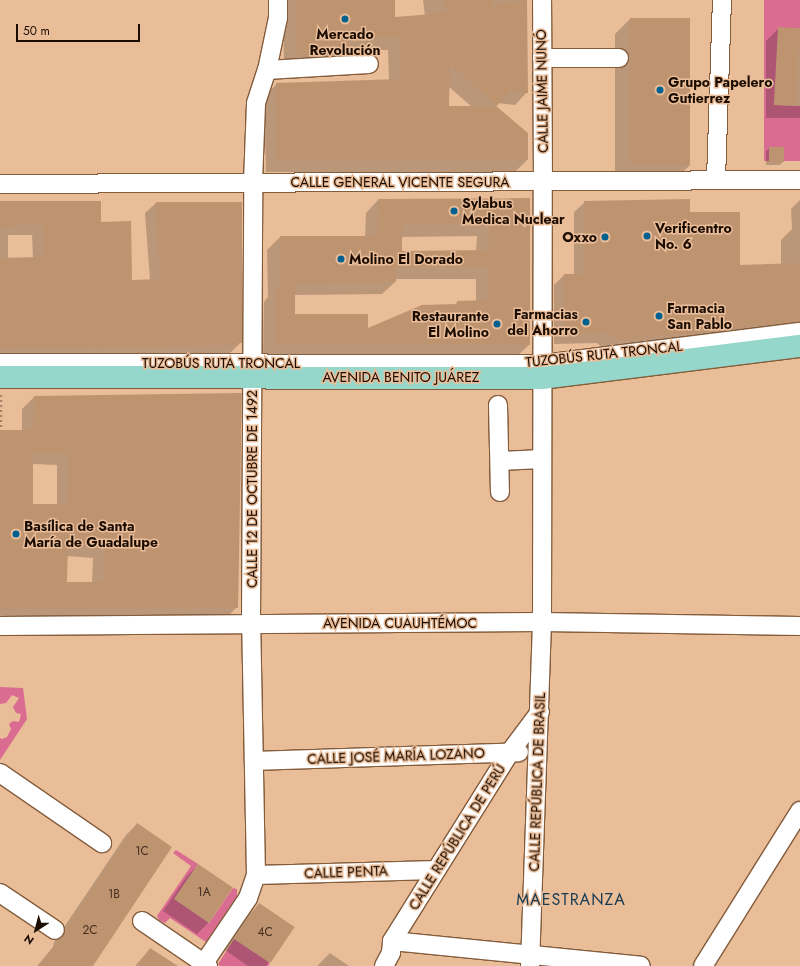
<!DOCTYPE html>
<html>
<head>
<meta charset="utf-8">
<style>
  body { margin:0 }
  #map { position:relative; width:800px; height:966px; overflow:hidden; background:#eabd99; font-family:Jost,sans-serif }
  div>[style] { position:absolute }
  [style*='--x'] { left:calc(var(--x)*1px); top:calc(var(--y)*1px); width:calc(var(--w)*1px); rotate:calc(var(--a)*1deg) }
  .green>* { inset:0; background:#da6b91 }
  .shadow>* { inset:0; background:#0003 }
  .building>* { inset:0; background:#be9370; transform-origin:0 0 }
  .path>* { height:2.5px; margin-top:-1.25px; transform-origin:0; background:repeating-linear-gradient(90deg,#a68367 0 2px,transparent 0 5px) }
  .roads { filter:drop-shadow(1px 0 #835c3b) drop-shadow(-1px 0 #835c3b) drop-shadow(0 1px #835c3b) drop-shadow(0 -1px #835c3b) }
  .minor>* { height:18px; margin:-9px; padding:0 9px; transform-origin:9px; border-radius:9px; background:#fff }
  .major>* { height:22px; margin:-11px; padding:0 11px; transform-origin:11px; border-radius:11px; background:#95d7cb }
  .dots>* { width:11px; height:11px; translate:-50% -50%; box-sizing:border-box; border:2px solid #eabd99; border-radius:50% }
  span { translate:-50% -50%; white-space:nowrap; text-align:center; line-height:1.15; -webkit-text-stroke:3px #eabd99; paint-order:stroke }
  .number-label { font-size:12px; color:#442e1e }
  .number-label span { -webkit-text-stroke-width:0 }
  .poi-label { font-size:14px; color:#1c0d02; font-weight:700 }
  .left { translate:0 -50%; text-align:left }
  .right { translate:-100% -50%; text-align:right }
  .street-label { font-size:14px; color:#1c0d02 }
  .quarter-label { font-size:16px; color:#153a52; letter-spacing:1px }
  .north { position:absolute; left:16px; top:910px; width:40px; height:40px; -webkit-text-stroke:3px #eabd99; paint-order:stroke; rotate:216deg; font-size:11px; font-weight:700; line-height:16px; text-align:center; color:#1c0d02 }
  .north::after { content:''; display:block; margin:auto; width:14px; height:18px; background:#1c0d02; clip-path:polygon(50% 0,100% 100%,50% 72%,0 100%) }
  .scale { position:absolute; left:16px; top:24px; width:124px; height:18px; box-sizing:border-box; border:2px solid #1c0d02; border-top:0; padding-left:5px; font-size:12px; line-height:14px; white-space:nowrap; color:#1c0d02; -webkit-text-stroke:3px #eabd99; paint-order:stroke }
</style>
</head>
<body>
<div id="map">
  <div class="green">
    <div style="clip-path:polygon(evenodd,764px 0,800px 0,800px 28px,778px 28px,778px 105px,800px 106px,800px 161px,764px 161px,764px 0,769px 147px,784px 147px,784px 159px,769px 160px,769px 147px)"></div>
    <div style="clip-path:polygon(0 687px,23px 688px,27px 719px,0 760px,0 738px,2px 739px,7px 737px,11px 729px,9px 724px,13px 721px,19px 722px,21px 714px,16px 713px,13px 707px,19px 698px,12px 695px,6px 703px,0 704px)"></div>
    <div style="clip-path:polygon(176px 850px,198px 864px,174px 899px,209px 923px,233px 888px,237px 889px,237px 896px,206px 942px,170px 918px,165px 923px,159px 920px,157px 916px,191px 866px,173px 853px)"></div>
    <div style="clip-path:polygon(234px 939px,270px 963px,268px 966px,220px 966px,218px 964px)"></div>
  </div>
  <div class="shadow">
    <div style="clip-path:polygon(evenodd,283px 0,394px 0,394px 18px,425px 16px,423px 0,526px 0,527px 92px,515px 105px,498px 103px,495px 107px,527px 160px,515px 172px,266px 172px,264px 96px,277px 84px,389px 81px,388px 50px,348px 50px,348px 54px,336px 67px,284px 67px,283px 0,448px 86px,472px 107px,448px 107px,448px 86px)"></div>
    <div style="clip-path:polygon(630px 19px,690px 165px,675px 180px,615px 179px,615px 34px)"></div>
    <div style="clip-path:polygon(779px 28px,800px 29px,800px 118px,766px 118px,766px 41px)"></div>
    <div style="clip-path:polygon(770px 148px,783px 162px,780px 165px,766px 165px,766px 151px)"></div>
    <div style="clip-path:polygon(evenodd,529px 199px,529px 345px,516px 357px,263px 357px,264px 302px,268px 297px,267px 250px,280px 237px,365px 237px,366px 213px,378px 200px,529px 199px,477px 236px,476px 251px,401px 252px,401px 237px,477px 236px,529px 199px,395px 279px,476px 279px,476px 301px,457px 302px,455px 305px,367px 330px,294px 315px,294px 295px,382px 294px,395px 282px,395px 279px)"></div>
    <div style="clip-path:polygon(800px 200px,800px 330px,607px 351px,597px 343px,554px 344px,554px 285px,564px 275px,574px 275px,574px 212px,585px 202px,689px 213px,739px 266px,781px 264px,781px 240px,792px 229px,791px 209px)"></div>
    <div style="clip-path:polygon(evenodd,0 202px,100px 223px,131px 281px,150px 280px,145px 213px,156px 203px,241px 203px,241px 342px,227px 356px,0 358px,0 202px,8px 235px,32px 235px,33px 258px,8px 259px,8px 235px)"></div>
    <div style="clip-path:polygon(evenodd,34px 397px,237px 607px,225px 619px,0 621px,0 431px,22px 431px,22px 409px,34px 397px,32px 464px,57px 465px,57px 505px,32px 505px,32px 464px,34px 397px,66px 556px,93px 558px,92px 583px,66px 583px,66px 556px)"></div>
    <div style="clip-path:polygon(137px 824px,90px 966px,37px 966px,53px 947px,54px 942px,126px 835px)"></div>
    <div style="clip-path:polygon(198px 865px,232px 888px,208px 923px,197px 934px,163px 911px,187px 876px)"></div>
    <div style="clip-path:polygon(259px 904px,293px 927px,266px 966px,248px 966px,225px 950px,248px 916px)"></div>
    <div style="clip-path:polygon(150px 949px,176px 966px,135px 966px)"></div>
    <div style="clip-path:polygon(330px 953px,349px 966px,317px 966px)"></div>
  </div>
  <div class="building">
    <div style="clip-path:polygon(295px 0,395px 0,395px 17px,447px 13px,444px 0,492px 0,493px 5px,527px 0,528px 93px,510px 91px,497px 106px,450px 64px,449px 106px,496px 106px,528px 133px,528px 160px,277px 161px,276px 83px,401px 79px,400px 38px,349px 38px,349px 55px,296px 55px)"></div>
    <div style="left:630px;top:18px;width:60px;height:147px"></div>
    <div style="left:778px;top:27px;width:22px;height:78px;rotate:3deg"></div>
    <div style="left:769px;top:147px;width:15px;height:15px"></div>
    <div style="clip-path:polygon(evenodd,530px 198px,530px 345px,275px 345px,276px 288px,280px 288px,280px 236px,377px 236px,378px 199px,530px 198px,489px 224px,489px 250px,402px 251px,402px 225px,489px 224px,530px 198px,488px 266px,488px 300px,457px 301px,457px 304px,422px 305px,368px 328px,368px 314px,295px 314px,295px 283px,396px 282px,396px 267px,488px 266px)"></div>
    <div style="clip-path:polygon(690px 199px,690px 212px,740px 212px,740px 265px,800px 263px,800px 321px,618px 341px,608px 333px,565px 334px,564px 274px,585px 274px,584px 201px)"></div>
    <div style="clip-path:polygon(0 201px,101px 201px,101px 222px,131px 221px,132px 280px,160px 279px,156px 202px,242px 202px,242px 343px,238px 343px,239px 345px,0 348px,0 258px,43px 257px,43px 225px,14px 225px,14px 227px,0 228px)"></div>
    <div style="clip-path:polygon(evenodd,242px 393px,238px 608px,0 609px,0 430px,33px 430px,34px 396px,242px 393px,33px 453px,69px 454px,68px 504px,33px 504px,33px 453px,242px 393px,68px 544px,104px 547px,103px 582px,67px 582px,68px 544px)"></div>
    <div style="clip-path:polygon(137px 823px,172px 847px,93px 966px,40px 966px,55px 944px,64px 936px,65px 930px)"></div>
    <div style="left:198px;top:864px;width:42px;height:42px;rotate:34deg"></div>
    <div style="left:259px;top:903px;width:43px;height:43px;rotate:34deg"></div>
    <div style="clip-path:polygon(150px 948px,178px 966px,138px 966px)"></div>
  </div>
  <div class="path">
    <div style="--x:1;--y:395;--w:35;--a:90"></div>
  </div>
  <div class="roads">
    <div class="minor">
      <div style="--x:542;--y:58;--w:77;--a:0"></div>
      <div style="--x:267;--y:70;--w:102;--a:-3.4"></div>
      <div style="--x:716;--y:180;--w:180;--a:-88.1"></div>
      <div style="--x:0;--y:184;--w:800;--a:-0.29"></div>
      <div style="--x:0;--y:363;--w:542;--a:0.11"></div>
      <div style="--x:542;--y:364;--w:260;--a:-7.1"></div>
      <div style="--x:498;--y:405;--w:87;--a:88.7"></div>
      <div style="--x:500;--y:461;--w:42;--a:-2.7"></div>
      <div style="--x:0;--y:626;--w:542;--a:-0.42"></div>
      <div style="--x:542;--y:622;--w:258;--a:0.9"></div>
      <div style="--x:254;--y:761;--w:265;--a:-1.9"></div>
      <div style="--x:0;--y:773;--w:124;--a:34.5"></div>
      <div style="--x:256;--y:875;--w:180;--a:-1.6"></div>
      <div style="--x:0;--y:893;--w:66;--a:33.9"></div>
      <div style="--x:142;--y:921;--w:80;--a:34.3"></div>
      <div style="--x:392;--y:941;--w:250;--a:5.7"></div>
      <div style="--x:202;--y:966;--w:82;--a:-55.9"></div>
      <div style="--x:248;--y:898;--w:24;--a:-71"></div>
      <div style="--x:256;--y:875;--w:252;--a:-91.1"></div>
      <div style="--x:251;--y:623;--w:441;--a:-89.7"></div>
      <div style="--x:253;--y:182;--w:79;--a:-87.8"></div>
      <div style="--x:256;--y:103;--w:35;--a:-72"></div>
      <div style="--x:267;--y:70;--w:53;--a:-78.1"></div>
      <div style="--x:278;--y:18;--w:18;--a:-90"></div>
      <div style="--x:384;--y:966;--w:15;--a:-62"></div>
      <div style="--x:391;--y:953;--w:12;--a:-85"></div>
      <div style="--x:392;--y:941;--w:223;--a:-58"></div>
      <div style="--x:510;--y:752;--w:50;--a:-53.1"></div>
      <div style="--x:530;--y:966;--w:344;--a:-88"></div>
      <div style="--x:542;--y:622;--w:440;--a:-89.9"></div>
      <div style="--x:543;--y:182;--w:182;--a:-90.3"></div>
      <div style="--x:703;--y:966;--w:183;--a:-58"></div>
    </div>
    <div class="major">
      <div style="--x:0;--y:377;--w:542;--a:0.11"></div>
      <div style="--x:542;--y:378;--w:260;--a:-7.1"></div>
    </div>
  </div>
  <div class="dots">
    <div style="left:345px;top:19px;background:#00608f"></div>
    <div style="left:660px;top:90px;background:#00608f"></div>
    <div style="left:454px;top:211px;background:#00608f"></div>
    <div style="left:647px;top:236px;background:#00608f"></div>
    <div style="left:605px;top:237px;background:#00608f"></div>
    <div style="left:341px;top:259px;background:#00608f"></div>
    <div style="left:659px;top:316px;background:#00608f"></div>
    <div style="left:586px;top:322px;background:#00608f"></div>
    <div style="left:497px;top:324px;background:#00608f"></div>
    <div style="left:16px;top:534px;background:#00608f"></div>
  </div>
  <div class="number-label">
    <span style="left:142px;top:852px">1C</span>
    <span style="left:204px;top:893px">1A</span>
    <span style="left:114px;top:895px">1B</span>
    <span style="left:90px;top:931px">2C</span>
    <span style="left:265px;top:933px">4C</span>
  </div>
  <div class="poi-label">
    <span style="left:345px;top:42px">Mercado<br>Revolución</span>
    <span class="left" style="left:668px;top:90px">Grupo Papelero<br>Gutierrez</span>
    <span class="left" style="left:462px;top:211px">Sylabus<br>Medica Nuclear</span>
    <span class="left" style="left:655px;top:236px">Verificentro<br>No. 6</span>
    <span class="right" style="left:597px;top:237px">Oxxo</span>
    <span class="left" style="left:349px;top:259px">Molino El Dorado</span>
    <span class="left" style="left:667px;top:316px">Farmacia<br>San Pablo</span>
    <span class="right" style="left:578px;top:322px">Farmacias<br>del Ahorro</span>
    <span class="right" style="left:489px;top:324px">Restaurante<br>El Molino</span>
    <span class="left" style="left:24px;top:534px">Basílica de Santa<br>María de Guadalupe</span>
  </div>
  <div class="street-label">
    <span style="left:542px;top:91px;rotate:-91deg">CALLE JAIME NUNÓ</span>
    <span style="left:400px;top:182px">CALLE GENERAL VICENTE SEGURA</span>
    <span style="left:604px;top:354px;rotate:-6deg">TUZOBÚS RUTA TRONCAL</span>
    <span style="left:221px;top:363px">TUZOBÚS RUTA TRONCAL</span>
    <span style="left:401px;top:377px">AVENIDA BENITO JUÁREZ</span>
    <span style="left:252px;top:489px;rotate:-90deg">CALLE 12 DE OCTUBRE DE 1492</span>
    <span style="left:400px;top:623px">AVENIDA CUAUHTÉMOC</span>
    <span style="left:396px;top:756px;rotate:-2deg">CALLE JOSÉ MARÍA LOZANO</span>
    <span style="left:537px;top:782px;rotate:-88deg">CALLE REPÚBLICA DE BRASIL</span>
    <span style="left:457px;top:837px;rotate:-58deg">CALLE REPÚBLICA DE PERÚ</span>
    <span style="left:346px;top:872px;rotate:-2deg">CALLE PENTA</span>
  </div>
  <div class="quarter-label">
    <span style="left:571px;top:900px">MAESTRANZA</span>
  </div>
  <div class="north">N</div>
  <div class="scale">50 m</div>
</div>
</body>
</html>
